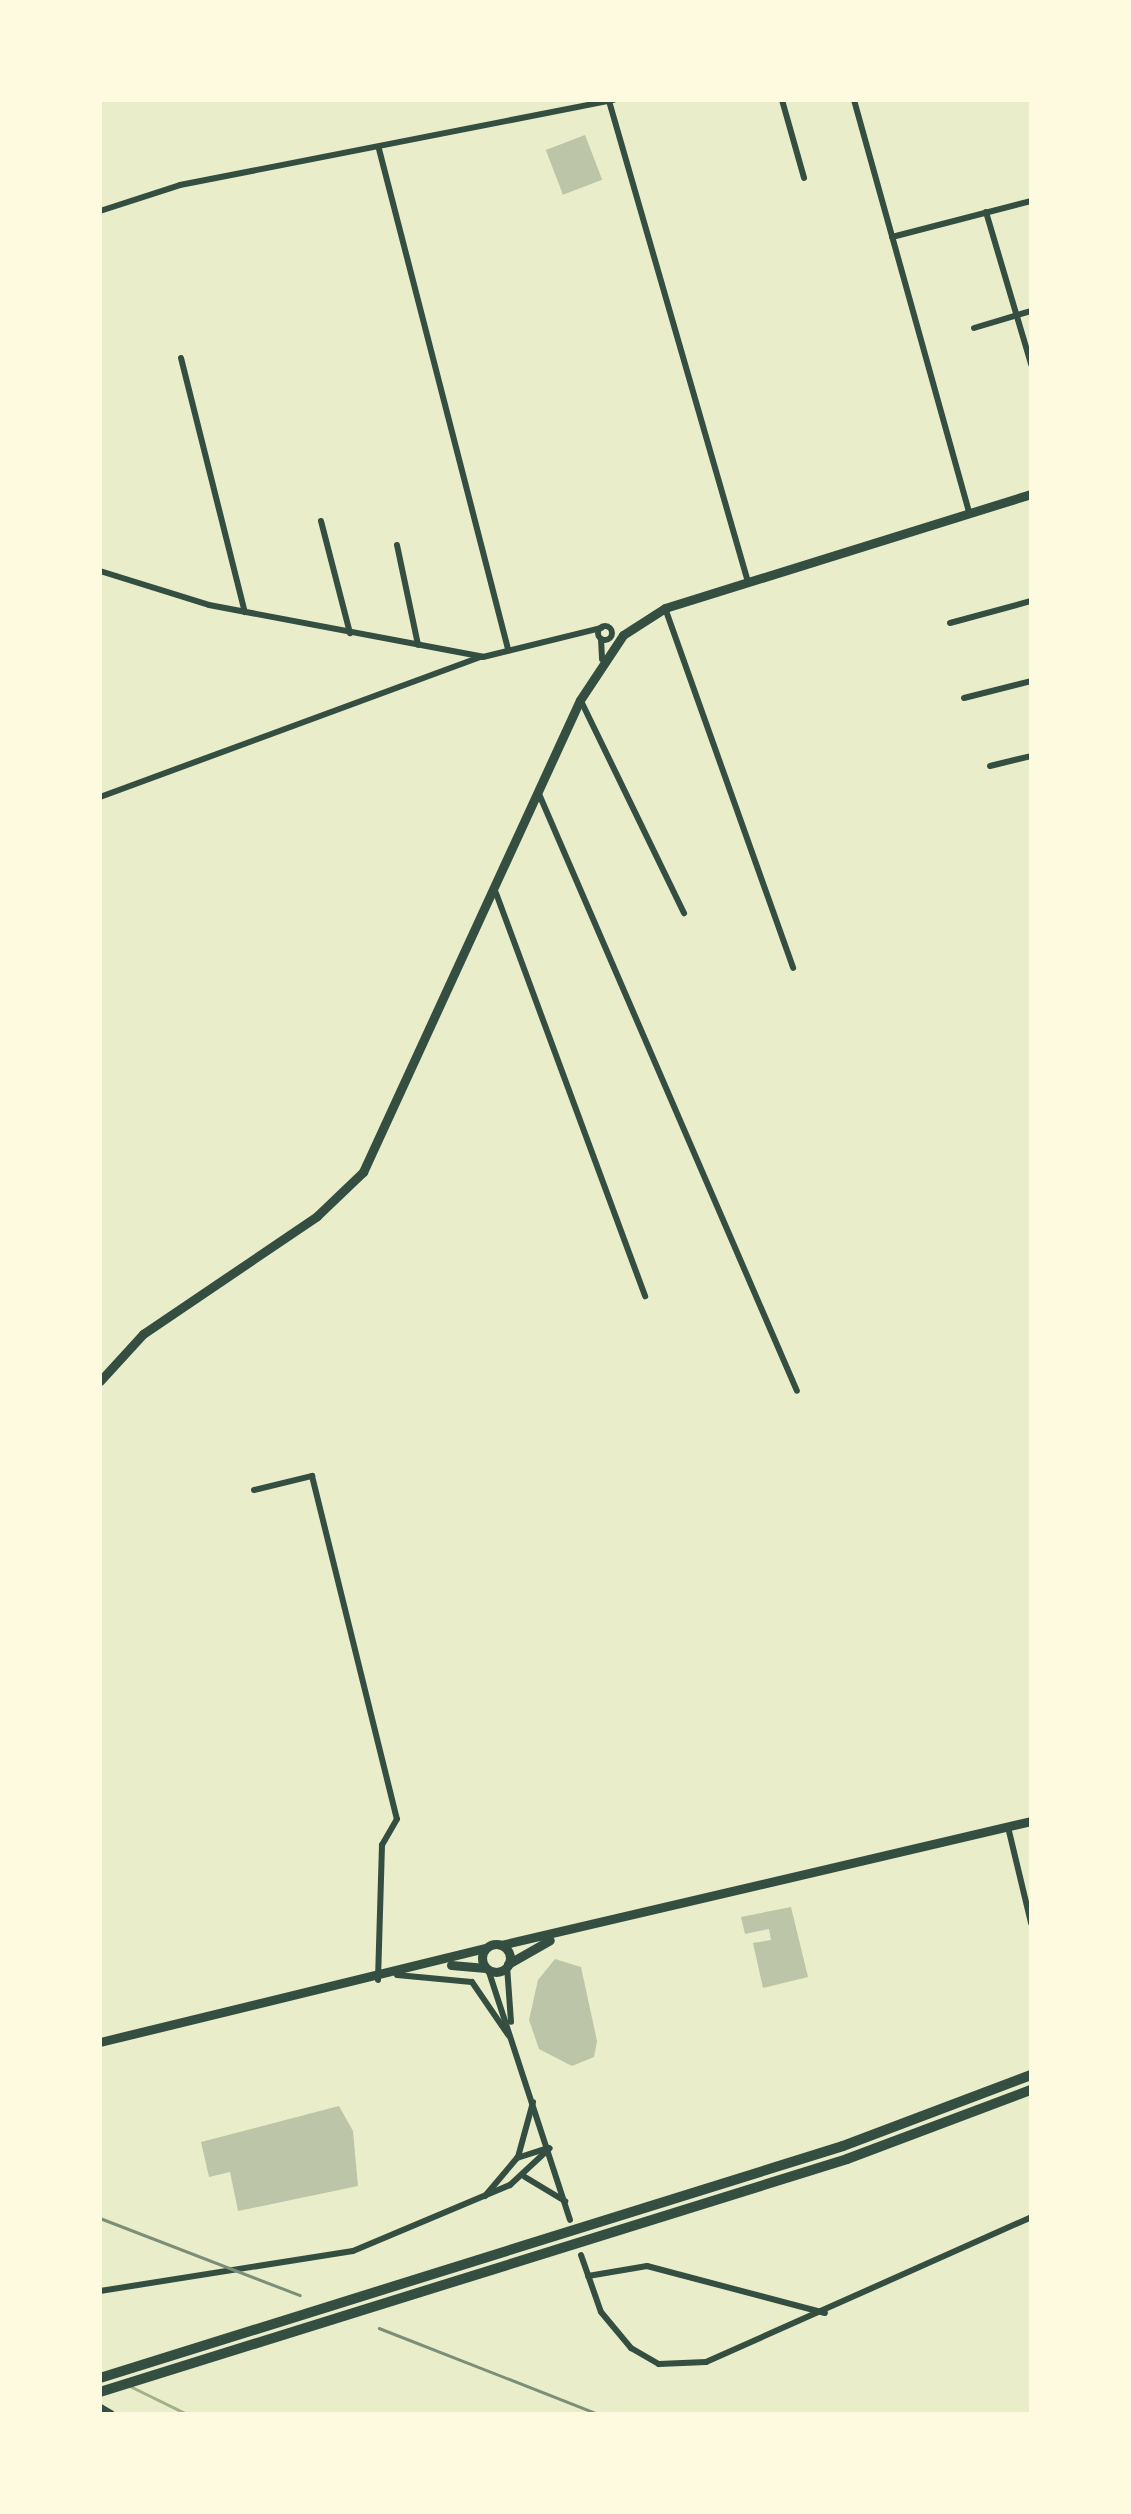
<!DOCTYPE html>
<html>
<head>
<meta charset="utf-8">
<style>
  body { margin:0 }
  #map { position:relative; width:1131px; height:2514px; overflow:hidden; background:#e9edc9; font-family:Quicksand,sans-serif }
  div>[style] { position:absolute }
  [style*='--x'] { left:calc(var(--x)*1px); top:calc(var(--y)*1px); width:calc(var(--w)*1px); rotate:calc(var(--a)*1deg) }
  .stream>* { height:2.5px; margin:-1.25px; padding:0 1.25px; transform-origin:1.25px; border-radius:1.25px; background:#a3b18a }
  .building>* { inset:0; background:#bcc5a7; transform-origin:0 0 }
  .minor>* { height:6px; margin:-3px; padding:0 3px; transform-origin:3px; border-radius:3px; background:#344e41 }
  .minor>.ring { margin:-3px; padding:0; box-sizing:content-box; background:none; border:6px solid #344e41; border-radius:50% }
  .secondary>* { height:9px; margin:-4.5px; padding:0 4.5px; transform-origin:4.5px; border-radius:4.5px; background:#344e41 }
  .primary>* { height:9px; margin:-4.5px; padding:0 4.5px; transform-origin:4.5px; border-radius:4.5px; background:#344e41 }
  .primary>.ring { margin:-4.5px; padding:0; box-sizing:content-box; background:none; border:9px solid #344e41; border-radius:50% }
  .motorway>* { height:10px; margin:-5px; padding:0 5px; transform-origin:5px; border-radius:5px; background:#344e41 }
  .rail>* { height:2.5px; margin:-1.25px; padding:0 1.25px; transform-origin:1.25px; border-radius:1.25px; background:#7c8e77 }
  span { translate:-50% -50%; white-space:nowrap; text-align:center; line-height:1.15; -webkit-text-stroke:10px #fefae0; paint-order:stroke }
  .frame { position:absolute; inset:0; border:102px solid #fefae0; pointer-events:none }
</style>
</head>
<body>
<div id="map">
  <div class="stream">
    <div style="--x:130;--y:2386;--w:64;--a:26.2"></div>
  </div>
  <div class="building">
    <div style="left:585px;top:135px;width:48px;height:42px;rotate:69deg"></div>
    <div style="clip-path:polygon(791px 1907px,808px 1977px,763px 1988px,753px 1943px,771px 1940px,769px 1929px,745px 1934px,741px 1917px)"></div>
    <div style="clip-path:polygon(555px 1959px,581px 1967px,597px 2041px,594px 2057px,572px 2066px,539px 2049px,529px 2020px,538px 1980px)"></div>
    <div style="clip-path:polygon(339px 2106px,353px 2131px,358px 2186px,238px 2211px,230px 2172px,209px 2177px,201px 2142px)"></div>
  </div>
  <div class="minor">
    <div style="--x:782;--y:100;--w:81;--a:74.2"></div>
    <div style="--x:854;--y:100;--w:429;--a:74.4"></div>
    <div style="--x:609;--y:101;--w:501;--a:73.88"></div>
    <div style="--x:379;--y:149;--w:516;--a:75.53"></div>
    <div style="--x:100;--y:211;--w:84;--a:-18"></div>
    <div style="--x:180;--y:185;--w:442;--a:-11.1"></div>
    <div style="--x:986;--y:212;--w:159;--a:73.5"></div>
    <div style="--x:892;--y:237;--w:144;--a:-14.5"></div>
    <div style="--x:974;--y:328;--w:59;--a:-16.6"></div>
    <div style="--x:181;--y:358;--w:262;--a:75.9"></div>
    <div style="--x:321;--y:521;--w:116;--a:75.5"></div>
    <div style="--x:397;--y:545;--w:102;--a:78.1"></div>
    <div style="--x:100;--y:571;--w:114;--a:17.3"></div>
    <div style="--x:209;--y:605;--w:279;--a:10.7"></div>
    <div style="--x:483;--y:657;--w:122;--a:-13.8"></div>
    <div style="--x:665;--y:608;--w:382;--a:70.4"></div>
    <div style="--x:950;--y:623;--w:84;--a:-15.2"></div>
    <div class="ring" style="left:598px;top:626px;width:8px;height:8px"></div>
    <div style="--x:601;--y:639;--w:20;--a:87"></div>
    <div style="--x:964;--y:698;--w:69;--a:-14.2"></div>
    <div style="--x:581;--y:701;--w:236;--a:64.1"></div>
    <div style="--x:990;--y:766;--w:42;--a:-13.7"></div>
    <div style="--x:539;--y:794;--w:650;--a:66.63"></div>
    <div style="--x:100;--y:797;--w:406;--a:-20.2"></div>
    <div style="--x:496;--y:893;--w:430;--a:69.7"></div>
    <div style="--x:254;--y:1490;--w:60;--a:-13.6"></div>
    <div style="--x:312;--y:1476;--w:353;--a:76.1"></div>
    <div style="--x:397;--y:1819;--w:30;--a:120"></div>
    <div style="--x:382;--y:1845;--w:135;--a:91.7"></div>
    <div style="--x:1008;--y:1827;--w:99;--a:76.5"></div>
    <div style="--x:507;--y:1966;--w:56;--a:85.9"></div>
    <div style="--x:488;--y:1969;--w:264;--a:71.9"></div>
    <div style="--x:397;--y:1975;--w:75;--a:5.3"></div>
    <div style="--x:472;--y:1982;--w:65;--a:55.6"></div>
    <div style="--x:518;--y:2157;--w:57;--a:-74.7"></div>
    <div style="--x:525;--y:2177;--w:47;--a:31"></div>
    <div style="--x:485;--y:2196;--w:50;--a:-49.9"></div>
    <div style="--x:517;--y:2158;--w:33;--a:-18"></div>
    <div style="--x:581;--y:2255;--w:60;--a:70.7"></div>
    <div style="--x:601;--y:2312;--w:47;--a:50.2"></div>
    <div style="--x:631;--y:2348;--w:32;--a:30"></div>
    <div style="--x:659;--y:2364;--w:47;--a:-2.4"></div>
    <div style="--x:706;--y:2362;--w:356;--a:-24"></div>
    <div style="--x:588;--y:2276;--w:60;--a:-9.6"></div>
    <div style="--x:647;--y:2266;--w:184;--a:14.8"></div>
    <div style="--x:100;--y:2291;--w:256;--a:-9"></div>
    <div style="--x:353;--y:2251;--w:170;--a:-22.8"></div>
    <div style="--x:510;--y:2185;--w:54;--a:-42.8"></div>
  </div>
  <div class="secondary">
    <div style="--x:100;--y:1381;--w:64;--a:-47.5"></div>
    <div style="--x:143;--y:1334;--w:210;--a:-34.1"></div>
    <div style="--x:317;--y:1216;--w:64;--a:-43.7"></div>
    <div style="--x:363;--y:1172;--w:519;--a:-65.31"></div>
    <div style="--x:580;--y:700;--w:78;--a:-56.5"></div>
    <div style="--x:623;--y:635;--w:50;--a:-32.7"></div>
    <div style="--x:665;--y:608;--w:383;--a:-17.3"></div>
    <div style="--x:100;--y:2408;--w:12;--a:31"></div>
  </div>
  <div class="primary">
    <div class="ring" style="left:482px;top:1944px;width:19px;height:19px"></div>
    <div style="--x:501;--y:1945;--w:544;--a:-13.17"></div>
    <div style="--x:508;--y:1964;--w:48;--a:-29.7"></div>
    <div style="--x:451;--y:1965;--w:35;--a:5"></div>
    <div style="--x:100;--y:2042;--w:397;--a:-13.7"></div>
  </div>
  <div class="motorway">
    <div style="--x:100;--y:2378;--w:778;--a:-17.34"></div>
    <div style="--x:843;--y:2146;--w:201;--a:-20.7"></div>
    <div style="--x:100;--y:2392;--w:782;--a:-17.32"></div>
    <div style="--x:847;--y:2159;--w:197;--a:-20.6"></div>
  </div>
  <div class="rail">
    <div style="--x:100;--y:2218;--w:214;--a:21.1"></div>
    <div style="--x:379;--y:2328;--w:236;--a:21.4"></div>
  </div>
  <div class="frame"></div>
</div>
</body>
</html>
